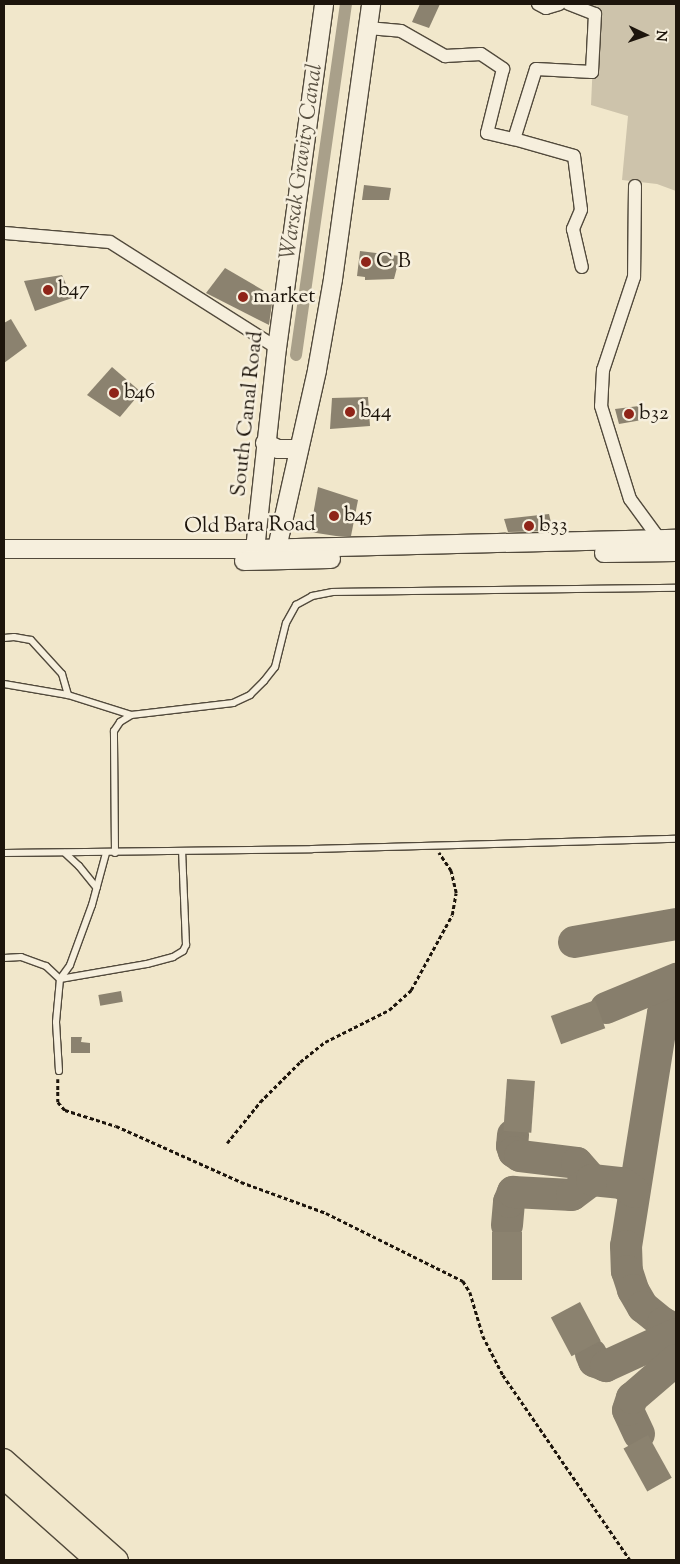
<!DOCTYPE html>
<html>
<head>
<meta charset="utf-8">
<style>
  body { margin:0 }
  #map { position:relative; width:680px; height:1564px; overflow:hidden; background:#f1e7cb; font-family:"Sorts Mill Goudy",serif }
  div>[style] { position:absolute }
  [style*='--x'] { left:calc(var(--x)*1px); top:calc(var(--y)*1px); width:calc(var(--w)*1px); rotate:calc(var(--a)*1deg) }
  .green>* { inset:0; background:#cdc3ab }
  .canal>* { height:12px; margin:-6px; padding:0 6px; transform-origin:6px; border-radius:6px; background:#a9a08a }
  .taxiway>* { height:32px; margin:-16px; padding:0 16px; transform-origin:16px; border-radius:16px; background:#877e6c }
  .building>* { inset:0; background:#8b826f; transform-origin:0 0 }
  .path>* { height:2.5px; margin-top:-1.25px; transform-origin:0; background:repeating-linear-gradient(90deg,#1d150c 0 4px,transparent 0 6.5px) }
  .roads { filter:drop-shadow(1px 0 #524a3c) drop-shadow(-1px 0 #524a3c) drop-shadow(0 1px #524a3c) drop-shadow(0 -1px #524a3c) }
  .lane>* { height:6px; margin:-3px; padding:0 3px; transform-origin:3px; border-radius:3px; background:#f6efdd }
  .street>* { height:12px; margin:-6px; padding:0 6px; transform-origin:6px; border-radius:6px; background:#f6efdd }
  .secondary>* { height:18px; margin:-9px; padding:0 9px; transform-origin:9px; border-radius:9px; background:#f6efdd }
  .primary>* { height:20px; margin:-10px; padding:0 10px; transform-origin:10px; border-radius:10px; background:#f1e7cb }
  .dots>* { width:14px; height:14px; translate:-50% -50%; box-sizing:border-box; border:2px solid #f6efdd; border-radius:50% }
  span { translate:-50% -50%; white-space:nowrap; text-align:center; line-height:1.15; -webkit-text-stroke:5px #f6efdd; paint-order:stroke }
  .poi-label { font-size:21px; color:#1d150c }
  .left { translate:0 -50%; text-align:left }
  .street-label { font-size:21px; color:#1d150c }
  .water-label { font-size:22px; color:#5c5445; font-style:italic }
  .frame { position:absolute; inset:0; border:5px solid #1d150c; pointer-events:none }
  .north { position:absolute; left:620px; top:10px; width:50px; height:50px; -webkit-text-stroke:4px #f6efdd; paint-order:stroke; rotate:93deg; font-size:14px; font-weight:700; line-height:20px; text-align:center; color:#1d150c }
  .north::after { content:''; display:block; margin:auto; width:18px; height:22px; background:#1d150c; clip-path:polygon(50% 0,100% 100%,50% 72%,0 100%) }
</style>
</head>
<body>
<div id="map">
  <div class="green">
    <div style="clip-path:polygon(570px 4px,676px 4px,676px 191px,657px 184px,622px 180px,628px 116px,591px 105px,595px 15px)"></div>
  </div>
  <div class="canal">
    <div style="--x:296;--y:355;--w:355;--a:-81.9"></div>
  </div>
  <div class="taxiway">
    <div style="--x:574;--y:942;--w:104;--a:-10"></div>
    <div style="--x:676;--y:982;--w:12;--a:121"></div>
    <div style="--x:670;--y:992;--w:22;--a:108"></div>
    <div style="--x:663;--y:1013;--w:236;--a:99"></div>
    <div style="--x:626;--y:1246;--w:25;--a:88"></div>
    <div style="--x:627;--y:1271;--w:20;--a:72"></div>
    <div style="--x:633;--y:1290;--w:20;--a:60"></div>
    <div style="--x:643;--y:1307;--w:26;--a:39"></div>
    <div style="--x:663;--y:1323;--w:15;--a:28"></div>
    <div style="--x:606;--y:1008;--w:76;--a:-22.5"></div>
    <div style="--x:513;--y:1135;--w:11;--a:95"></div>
    <div style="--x:512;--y:1146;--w:6;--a:72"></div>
    <div style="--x:514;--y:1152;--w:7;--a:34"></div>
    <div style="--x:520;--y:1156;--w:57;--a:7"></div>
    <div style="--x:577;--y:1163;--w:23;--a:49"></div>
    <div style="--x:507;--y:1225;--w:23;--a:-85"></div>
    <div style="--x:509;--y:1202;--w:11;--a:-68"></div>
    <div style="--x:513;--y:1192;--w:59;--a:2.9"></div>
    <div style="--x:572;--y:1195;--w:25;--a:-37"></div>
    <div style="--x:592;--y:1180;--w:30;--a:6"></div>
    <div style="--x:622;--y:1183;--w:15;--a:37"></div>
    <div style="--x:591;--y:1354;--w:8;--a:67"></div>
    <div style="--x:594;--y:1361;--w:13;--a:23"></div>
    <div style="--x:606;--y:1366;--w:77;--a:-24.6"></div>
    <div style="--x:639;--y:1434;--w:26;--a:-115"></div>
    <div style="--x:628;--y:1410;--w:13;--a:-72"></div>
    <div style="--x:632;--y:1398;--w:58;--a:-40.8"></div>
  </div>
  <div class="building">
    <div style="clip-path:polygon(420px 4px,440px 4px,429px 28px,412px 22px)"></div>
    <div style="clip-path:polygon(364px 185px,391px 188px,389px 200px,362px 200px)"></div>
    <div style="clip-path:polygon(360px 251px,400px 256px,394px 279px,365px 280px,365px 277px,357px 276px)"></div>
    <div style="clip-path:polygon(225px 268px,273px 296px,269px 325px,206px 293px)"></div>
    <div style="clip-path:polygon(62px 275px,72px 298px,35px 311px,24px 281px)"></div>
    <div style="clip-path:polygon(11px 319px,27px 346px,4px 363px,4px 323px)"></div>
    <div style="clip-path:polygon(112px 367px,141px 392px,120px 417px,87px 395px)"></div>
    <div style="clip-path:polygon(368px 397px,370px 426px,330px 429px,332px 398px)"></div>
    <div style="clip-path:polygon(639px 406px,642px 420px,619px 424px,615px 409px)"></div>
    <div style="clip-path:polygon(318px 487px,358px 500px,351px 536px,336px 536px,310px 532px)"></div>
    <div style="clip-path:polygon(549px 514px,553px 531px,508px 532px,504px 519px)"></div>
    <div style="left:121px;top:991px;width:11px;height:23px;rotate:80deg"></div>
    <div style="left:595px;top:1000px;width:30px;height:47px;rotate:70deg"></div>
    <div style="clip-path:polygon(71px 1037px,82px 1037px,81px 1042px,90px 1043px,90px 1053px,71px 1053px)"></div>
    <div style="left:507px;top:1079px;width:28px;height:52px;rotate:4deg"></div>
    <div style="left:492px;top:1232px;width:30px;height:48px"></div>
    <div style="left:580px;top:1302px;width:44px;height:33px;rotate:62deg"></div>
    <div style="left:648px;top:1435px;width:49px;height:28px;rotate:61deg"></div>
  </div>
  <div class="path">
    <div style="--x:58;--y:1079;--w:23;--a:90"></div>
    <div style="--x:58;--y:1102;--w:11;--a:49"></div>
    <div style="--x:65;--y:1110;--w:53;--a:17.4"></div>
    <div style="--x:116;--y:1126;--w:137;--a:24.1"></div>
    <div style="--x:241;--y:1182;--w:90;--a:20"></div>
    <div style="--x:326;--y:1213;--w:153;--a:26.4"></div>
    <div style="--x:463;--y:1281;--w:13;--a:58"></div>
    <div style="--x:470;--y:1292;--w:46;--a:73.5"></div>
    <div style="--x:483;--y:1336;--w:44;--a:62.9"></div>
    <div style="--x:503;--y:1375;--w:224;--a:55.5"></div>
    <div style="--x:227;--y:1143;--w:53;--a:-51.2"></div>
    <div style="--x:260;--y:1102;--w:57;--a:-45"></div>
    <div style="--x:300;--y:1062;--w:32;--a:-39"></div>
    <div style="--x:325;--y:1042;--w:72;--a:-26.6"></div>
    <div style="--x:389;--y:1010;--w:30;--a:-42"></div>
    <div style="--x:411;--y:990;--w:85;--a:-61.3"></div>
    <div style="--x:452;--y:915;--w:22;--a:-80"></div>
    <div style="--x:456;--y:893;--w:23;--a:-103"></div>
    <div style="--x:451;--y:871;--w:22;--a:-124"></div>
  </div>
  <div class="roads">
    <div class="lane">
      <div style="--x:4;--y:638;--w:10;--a:-6"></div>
      <div style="--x:14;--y:637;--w:17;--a:10"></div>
      <div style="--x:31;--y:640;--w:46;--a:47.6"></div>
      <div style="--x:62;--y:674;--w:22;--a:74"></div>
      <div style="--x:4;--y:684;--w:65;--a:9.8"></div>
      <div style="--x:68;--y:695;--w:66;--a:17.6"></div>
      <div style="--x:4;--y:853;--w:308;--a:-0.7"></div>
      <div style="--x:312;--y:849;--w:364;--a:-1.6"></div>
      <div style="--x:65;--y:853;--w:19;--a:43"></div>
      <div style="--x:79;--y:866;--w:28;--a:51"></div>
      <div style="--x:115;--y:853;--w:122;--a:-90.5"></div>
      <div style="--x:114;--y:731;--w:11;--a:-56"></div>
      <div style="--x:120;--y:722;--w:13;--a:-32"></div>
      <div style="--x:131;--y:715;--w:103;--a:-6.7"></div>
      <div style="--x:233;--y:703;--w:19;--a:-25"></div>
      <div style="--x:250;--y:695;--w:20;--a:-45"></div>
      <div style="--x:264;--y:681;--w:18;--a:-52"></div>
      <div style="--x:275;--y:667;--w:45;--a:-76"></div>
      <div style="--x:286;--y:623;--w:21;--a:-61"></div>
      <div style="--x:296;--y:605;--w:18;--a:-29"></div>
      <div style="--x:312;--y:596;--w:21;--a:-11"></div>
      <div style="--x:333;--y:592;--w:343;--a:-0.7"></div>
      <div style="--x:4;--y:958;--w:17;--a:-3"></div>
      <div style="--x:21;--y:957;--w:27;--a:20"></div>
      <div style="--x:46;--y:966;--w:19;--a:43"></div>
      <div style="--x:60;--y:979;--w:88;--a:-9.8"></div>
      <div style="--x:147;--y:964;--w:27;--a:-15"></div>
      <div style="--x:173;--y:957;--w:12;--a:-31"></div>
      <div style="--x:183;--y:951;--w:7;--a:-63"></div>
      <div style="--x:186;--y:945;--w:94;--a:-92.4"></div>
      <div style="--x:59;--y:1071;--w:49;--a:-93.5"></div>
      <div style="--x:56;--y:1022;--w:43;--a:-84.7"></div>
      <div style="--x:60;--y:979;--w:17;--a:-54"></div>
      <div style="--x:70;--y:965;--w:64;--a:-69.9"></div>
      <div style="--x:92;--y:905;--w:54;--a:-74.9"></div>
    </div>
    <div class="street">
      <div style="--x:538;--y:4;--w:9;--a:27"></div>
      <div style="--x:546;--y:8;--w:14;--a:-17"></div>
      <div style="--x:569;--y:4;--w:28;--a:21"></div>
      <div style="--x:595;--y:14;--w:58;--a:93"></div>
      <div style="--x:592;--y:72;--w:56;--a:-176.9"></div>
      <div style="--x:536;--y:69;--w:73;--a:107.4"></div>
      <div style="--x:514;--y:139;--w:62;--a:15.8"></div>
      <div style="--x:574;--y:156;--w:54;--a:82.6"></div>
      <div style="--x:581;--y:210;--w:21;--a:113"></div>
      <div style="--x:573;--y:229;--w:39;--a:77"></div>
      <div style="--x:368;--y:28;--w:33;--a:5"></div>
      <div style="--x:401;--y:31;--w:51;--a:29.6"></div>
      <div style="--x:445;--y:56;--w:36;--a:-3"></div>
      <div style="--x:481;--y:54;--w:27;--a:34"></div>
      <div style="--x:503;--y:69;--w:66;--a:104"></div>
      <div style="--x:487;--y:133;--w:28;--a:13"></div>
      <div style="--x:635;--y:186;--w:91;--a:90.6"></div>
      <div style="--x:634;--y:277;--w:98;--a:108.4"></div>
      <div style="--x:603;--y:370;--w:36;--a:93"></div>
      <div style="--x:601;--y:406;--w:97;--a:72.7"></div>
      <div style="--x:630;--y:499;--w:51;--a:53.8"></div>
      <div style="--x:4;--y:233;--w:106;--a:4.9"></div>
      <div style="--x:110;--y:242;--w:198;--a:32.4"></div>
    </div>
    <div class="secondary">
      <div style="--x:265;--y:443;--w:14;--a:25"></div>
      <div style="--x:278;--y:449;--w:21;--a:0"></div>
      <div style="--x:4;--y:549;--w:252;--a:0"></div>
      <div style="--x:256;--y:549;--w:420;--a:-1.4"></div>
      <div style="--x:604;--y:553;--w:72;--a:-0.8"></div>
      <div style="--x:254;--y:559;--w:212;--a:-83.8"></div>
      <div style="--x:277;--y:348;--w:347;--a:-82.2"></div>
      <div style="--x:272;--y:559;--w:12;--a:-66"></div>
      <div style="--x:277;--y:548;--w:182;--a:-77.3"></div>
      <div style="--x:317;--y:370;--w:92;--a:-80"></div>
      <div style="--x:333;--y:279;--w:278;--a:-82.1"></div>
      <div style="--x:244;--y:561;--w:87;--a:-1.3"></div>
    </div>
    <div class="primary">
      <div style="--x:4;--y:1459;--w:152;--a:41.5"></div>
      <div style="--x:4;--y:1479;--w:122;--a:41.7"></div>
    </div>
  </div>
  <div class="dots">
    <div style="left:366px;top:262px;background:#8f2418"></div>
    <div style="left:48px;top:290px;background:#8f2418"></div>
    <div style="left:243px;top:297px;background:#8f2418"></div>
    <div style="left:114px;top:393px;background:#8f2418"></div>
    <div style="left:350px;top:412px;background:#8f2418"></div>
    <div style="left:629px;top:414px;background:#8f2418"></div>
    <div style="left:334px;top:516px;background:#8f2418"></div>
    <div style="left:529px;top:526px;background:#8f2418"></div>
  </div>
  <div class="poi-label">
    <span class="left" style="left:376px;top:262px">C B</span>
    <span class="left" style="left:58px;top:290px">b47</span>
    <span class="left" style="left:253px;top:297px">market</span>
    <span class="left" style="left:124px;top:393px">b46</span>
    <span class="left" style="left:360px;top:412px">b44</span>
    <span class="left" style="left:639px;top:414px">b32</span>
    <span class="left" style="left:344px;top:516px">b45</span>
    <span class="left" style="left:539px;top:526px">b33</span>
  </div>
  <div class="street-label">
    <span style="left:248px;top:414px;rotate:-84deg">South Canal Road</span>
    <span style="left:250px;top:526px;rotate:-1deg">Old Bara Road</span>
  </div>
  <div class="water-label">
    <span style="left:303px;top:162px;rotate:-82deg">Warsak Gravity Canal</span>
  </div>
  <div class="frame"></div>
  <div class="north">N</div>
</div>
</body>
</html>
